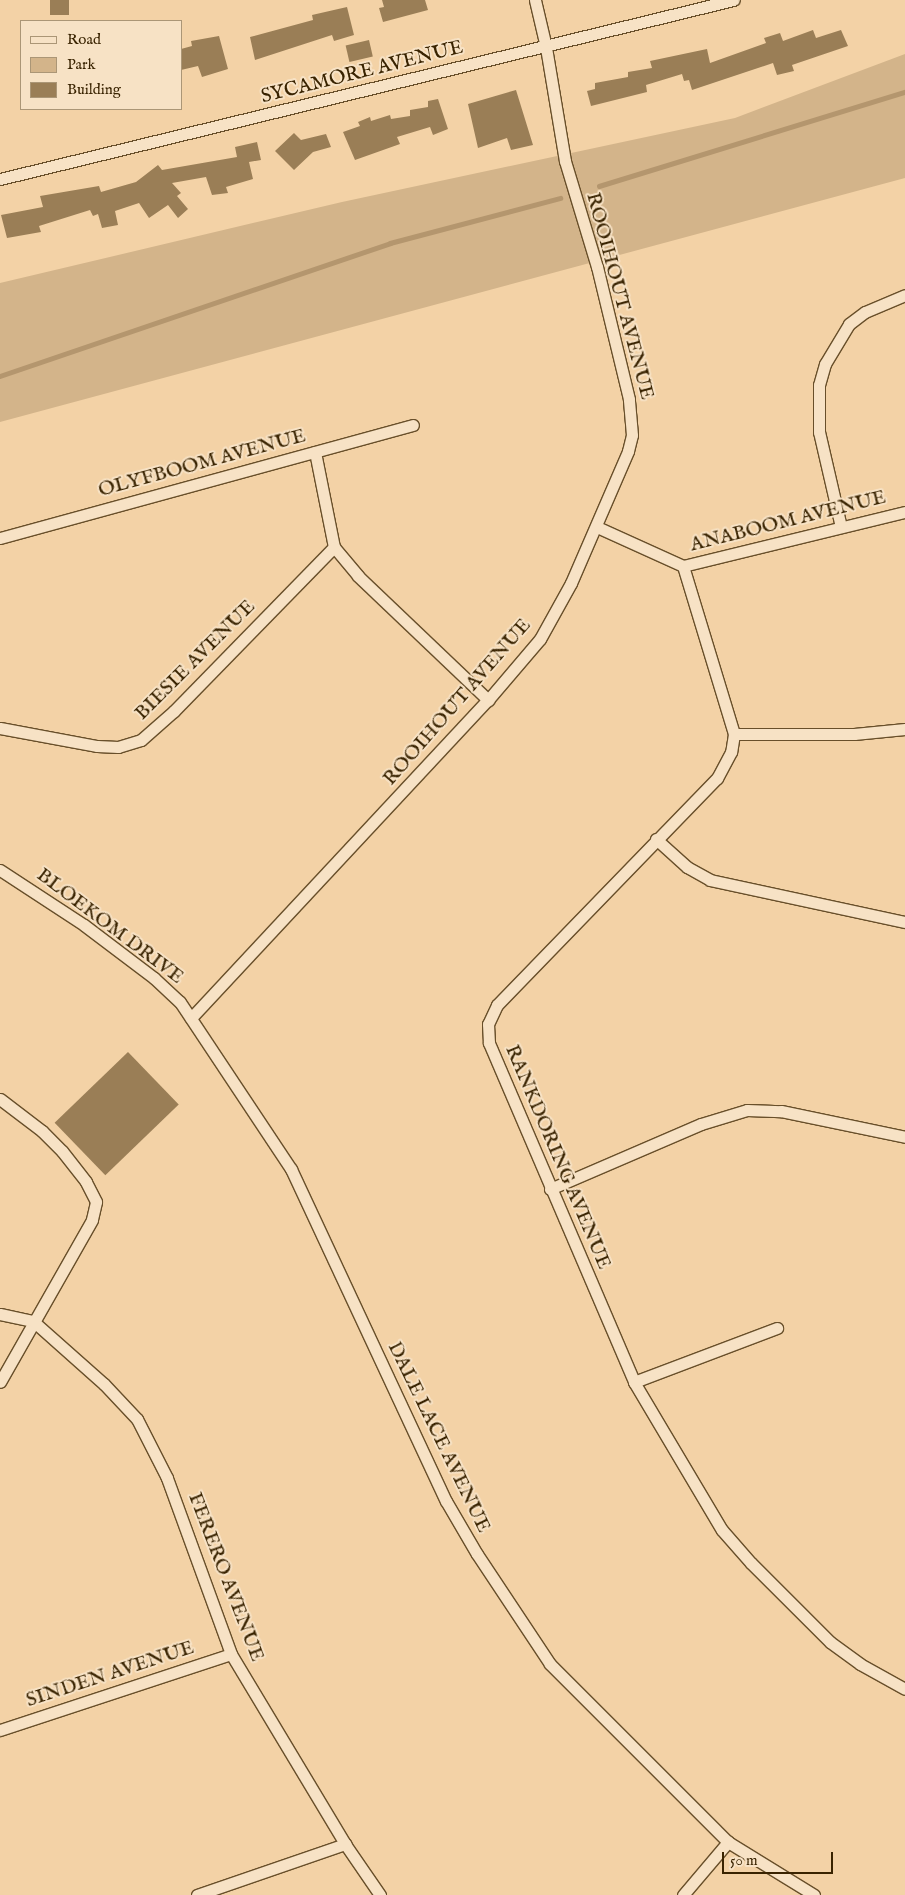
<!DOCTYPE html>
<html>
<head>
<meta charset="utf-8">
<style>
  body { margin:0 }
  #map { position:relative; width:905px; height:1895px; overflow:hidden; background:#f3d2a6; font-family:"IM FELL English",serif }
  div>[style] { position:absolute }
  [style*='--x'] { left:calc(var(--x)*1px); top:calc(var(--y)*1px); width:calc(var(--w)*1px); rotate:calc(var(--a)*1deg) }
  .green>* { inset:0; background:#d3b48a }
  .stream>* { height:4.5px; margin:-2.25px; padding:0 2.25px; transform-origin:2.25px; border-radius:2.25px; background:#b4966e }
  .building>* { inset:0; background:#9a7e56; transform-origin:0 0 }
  .roads { filter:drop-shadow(1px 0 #684f2a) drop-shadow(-1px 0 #684f2a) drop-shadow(0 1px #684f2a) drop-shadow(0 -1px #684f2a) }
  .street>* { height:11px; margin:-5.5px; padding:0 5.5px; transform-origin:5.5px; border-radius:5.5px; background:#f7e2c5 }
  span { translate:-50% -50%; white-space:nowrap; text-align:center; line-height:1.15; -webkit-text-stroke:4px #f7e2c5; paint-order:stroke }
  .street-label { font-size:20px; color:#392300 }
  .legend { position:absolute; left:20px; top:20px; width:162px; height:90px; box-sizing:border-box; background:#f7e2c5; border:1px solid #ab9676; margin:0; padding:6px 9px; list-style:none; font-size:15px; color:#392300 }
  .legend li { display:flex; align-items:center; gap:10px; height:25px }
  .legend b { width:25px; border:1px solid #ab9676 }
  .scale { position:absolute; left:722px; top:1852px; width:111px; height:22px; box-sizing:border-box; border:2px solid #392300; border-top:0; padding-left:6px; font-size:15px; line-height:18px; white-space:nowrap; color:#392300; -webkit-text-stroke:4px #f7e2c5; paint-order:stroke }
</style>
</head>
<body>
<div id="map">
  <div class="green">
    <div style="clip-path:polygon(905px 54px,905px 178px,0 422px,0 283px,342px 202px,735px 118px)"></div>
  </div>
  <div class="stream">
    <div style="--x:599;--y:186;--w:320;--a:-17.1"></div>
    <div style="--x:0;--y:376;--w:412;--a:-18.8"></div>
    <div style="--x:390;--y:243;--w:176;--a:-14.8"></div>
  </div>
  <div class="building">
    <div style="left:50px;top:0;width:19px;height:15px"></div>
    <div style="clip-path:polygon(382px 0,425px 0,428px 10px,383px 22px,379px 8px,384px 7px)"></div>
    <div style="clip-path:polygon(347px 7px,354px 35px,334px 41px,332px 35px,255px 60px,250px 37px,313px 20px,312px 15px)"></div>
    <div style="clip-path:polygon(813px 30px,816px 38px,841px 30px,848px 46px,792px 65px,794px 71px,777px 75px,773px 63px,692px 90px,689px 80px,684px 81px,682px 74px,646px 85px,647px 92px,591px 106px,587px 91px,595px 89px,595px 83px,628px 77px,628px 72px,652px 68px,650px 61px,707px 49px,710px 63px,766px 43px,764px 38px,780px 33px,783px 41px)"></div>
    <div style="clip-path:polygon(219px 36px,228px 69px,202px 77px,198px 66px,181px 70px,181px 49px,192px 46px,191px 41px)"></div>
    <div style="left:369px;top:40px;width:17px;height:24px;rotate:77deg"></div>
    <div style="clip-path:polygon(516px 90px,533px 145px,511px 150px,507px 138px,478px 148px,468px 104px)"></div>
    <div style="clip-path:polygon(438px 99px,448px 129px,433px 135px,430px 127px,397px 137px,400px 144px,355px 160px,343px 132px,360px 126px,358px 122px,370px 117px,371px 121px,390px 115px,391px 119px,410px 116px,410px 110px,428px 107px,428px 101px)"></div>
    <div style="clip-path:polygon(294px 133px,301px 140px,326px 134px,331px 147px,313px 152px,294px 170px,275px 151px)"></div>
    <div style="clip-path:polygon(257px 142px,261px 160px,249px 162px,253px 179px,226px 187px,228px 193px,212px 195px,206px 177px,172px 183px,181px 193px,177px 196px,188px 209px,178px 218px,168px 205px,149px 218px,139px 203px,115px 211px,118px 225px,102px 228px,98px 214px,93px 216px,90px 210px,39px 226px,41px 232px,7px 238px,1px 215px,43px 207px,40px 196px,99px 186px,101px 192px,136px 182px,158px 165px,162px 170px,237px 157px,235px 147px)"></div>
    <div style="left:128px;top:1052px;width:73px;height:102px;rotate:46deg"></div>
  </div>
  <div class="roads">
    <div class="street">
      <div style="--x:0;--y:179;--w:755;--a:-13.72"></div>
      <div style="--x:315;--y:452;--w:97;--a:78.7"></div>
      <div style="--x:334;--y:547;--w:38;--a:50"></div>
      <div style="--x:358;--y:576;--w:180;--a:43.6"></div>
      <div style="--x:597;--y:527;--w:94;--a:24.4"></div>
      <div style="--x:683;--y:566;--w:228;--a:-13.7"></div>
      <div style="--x:841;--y:527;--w:98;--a:-103"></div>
      <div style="--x:819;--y:432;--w:47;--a:-90"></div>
      <div style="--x:819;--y:385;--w:22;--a:-74"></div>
      <div style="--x:825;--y:364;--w:47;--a:-59"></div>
      <div style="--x:849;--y:324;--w:20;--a:-37"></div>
      <div style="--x:865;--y:312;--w:43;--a:-23"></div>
      <div style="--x:0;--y:538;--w:428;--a:-15.3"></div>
      <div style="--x:683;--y:566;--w:176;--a:73.1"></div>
      <div style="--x:734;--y:734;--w:18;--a:99"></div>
      <div style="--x:731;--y:752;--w:30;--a:118"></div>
      <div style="--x:717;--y:778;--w:316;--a:134.1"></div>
      <div style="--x:497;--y:1005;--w:21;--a:115"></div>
      <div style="--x:488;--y:1024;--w:19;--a:87"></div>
      <div style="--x:489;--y:1043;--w:369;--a:66.8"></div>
      <div style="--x:634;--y:1382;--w:172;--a:59.3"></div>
      <div style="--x:722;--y:1530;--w:44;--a:48.7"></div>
      <div style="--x:751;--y:1563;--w:112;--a:45"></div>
      <div style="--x:830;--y:1642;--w:37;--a:36"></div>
      <div style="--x:860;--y:1664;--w:51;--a:29.1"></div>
      <div style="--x:0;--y:728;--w:99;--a:10.5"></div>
      <div style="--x:97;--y:746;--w:21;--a:3"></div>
      <div style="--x:118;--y:747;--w:24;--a:-17"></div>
      <div style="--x:141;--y:740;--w:44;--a:-41.3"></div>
      <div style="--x:174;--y:711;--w:229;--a:-45.7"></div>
      <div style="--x:734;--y:734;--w:120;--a:0"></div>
      <div style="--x:854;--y:734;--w:51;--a:-5.6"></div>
      <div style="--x:656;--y:839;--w:42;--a:42.1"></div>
      <div style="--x:687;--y:867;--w:26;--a:29"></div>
      <div style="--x:710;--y:880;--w:199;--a:12.2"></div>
      <div style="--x:0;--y:870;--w:100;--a:33.2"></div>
      <div style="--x:84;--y:925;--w:88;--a:37.1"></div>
      <div style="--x:154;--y:978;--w:35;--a:43"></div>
      <div style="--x:180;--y:1002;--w:201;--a:56.4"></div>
      <div style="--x:291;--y:1169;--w:366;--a:65"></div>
      <div style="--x:446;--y:1501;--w:61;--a:59.7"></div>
      <div style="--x:477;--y:1554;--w:132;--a:56.4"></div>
      <div style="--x:550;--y:1664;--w:252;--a:45"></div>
      <div style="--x:728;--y:1842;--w:101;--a:31.6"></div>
      <div style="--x:191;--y:1018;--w:435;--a:-47"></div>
      <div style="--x:488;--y:700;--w:80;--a:-49.6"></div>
      <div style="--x:540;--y:639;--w:64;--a:-61"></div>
      <div style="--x:571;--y:583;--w:144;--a:-66.6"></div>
      <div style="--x:628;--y:451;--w:16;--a:-76"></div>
      <div style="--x:632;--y:435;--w:36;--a:-95"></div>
      <div style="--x:629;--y:399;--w:136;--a:-103.6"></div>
      <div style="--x:597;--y:267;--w:111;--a:-106.8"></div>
      <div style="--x:565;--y:161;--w:116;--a:-99.5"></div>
      <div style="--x:546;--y:47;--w:48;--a:-103.2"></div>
      <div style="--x:0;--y:1099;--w:53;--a:37.3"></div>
      <div style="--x:42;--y:1131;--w:28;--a:45"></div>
      <div style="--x:62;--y:1151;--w:39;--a:52"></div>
      <div style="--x:86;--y:1182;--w:22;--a:63"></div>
      <div style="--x:96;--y:1202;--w:18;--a:103"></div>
      <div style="--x:92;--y:1220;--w:186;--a:119.6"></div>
      <div style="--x:550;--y:1189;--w:164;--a:-23.3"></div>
      <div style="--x:701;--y:1124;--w:48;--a:-16.9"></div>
      <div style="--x:747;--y:1110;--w:34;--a:2"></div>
      <div style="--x:781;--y:1111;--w:127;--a:11.8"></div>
      <div style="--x:0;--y:1314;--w:34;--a:12"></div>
      <div style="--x:33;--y:1321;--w:95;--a:41.6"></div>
      <div style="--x:104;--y:1384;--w:48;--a:46.7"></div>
      <div style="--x:137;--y:1419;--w:66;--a:63"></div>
      <div style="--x:167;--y:1478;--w:187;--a:70"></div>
      <div style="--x:231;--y:1654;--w:222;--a:59"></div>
      <div style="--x:345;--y:1844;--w:62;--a:55.5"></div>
      <div style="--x:634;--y:1382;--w:153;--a:-20.7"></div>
      <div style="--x:0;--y:1730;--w:243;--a:-18.2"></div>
      <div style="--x:197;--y:1895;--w:157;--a:-19"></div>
      <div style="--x:683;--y:1895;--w:70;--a:-49.7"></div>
    </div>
  </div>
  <div class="street-label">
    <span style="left:362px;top:72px;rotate:-14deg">SYCAMORE AVENUE</span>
    <span style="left:620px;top:296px;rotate:75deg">ROOIHOUT AVENUE</span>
    <span style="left:202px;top:463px;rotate:-15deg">OLYFBOOM AVENUE</span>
    <span style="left:788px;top:521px;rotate:-14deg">ANABOOM AVENUE</span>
    <span style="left:195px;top:660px;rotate:-45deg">BIESIE AVENUE</span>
    <span style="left:457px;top:702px;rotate:-49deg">ROOIHOUT AVENUE</span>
    <span style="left:110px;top:926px;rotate:37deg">BLOEKOM DRIVE</span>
    <span style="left:558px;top:1157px;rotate:67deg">RANKDORING AVENUE</span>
    <span style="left:439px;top:1437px;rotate:64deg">DALE LACE AVENUE</span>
    <span style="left:226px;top:1577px;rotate:69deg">FERERO AVENUE</span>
    <span style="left:110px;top:1674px;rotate:-18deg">SINDEN AVENUE</span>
  </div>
  <ul class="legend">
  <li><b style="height:6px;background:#f7e2c5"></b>Road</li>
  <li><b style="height:14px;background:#d3b48a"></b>Park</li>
  <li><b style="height:14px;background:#9a7e56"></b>Building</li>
  </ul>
  <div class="scale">50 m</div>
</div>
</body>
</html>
